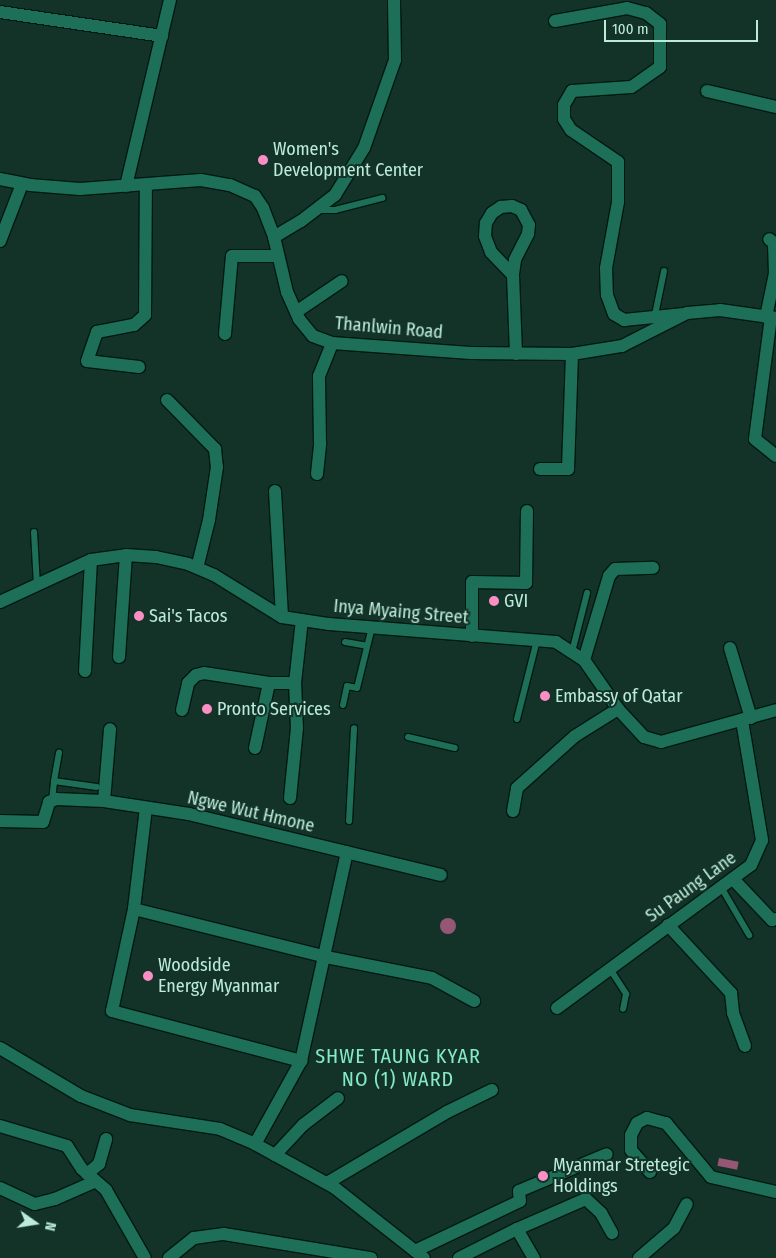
<!DOCTYPE html>
<html>
<head>
<meta charset="utf-8">
<style>
  body { margin:0 }
  #map { position:relative; width:776px; height:1258px; overflow:hidden; background:#133329; font-family:"Fira Sans Condensed",sans-serif }
  div>[style] { position:absolute }
  [style*='--x'] { left:calc(var(--x)*1px); top:calc(var(--y)*1px); width:calc(var(--w)*1px); rotate:calc(var(--a)*1deg) }
  .water>* { inset:0; background:#965675; transform-origin:0 0 }
  .round { border-radius:50% }
  .roads { filter:drop-shadow(1px 0 #001a11) drop-shadow(-1px 0 #001a11) drop-shadow(0 1px #001a11) drop-shadow(0 -1px #001a11) }
  .lane>* { height:6px; margin:-3px; padding:0 3px; transform-origin:3px; border-radius:3px; background:#1e6f58 }
  .street>* { height:12px; margin:-6px; padding:0 6px; transform-origin:6px; border-radius:6px; background:#1e6f58 }
  .dots>* { width:14px; height:14px; translate:-50% -50%; box-sizing:border-box; border:2px solid #133329; border-radius:50% }
  span { translate:-50% -50%; white-space:nowrap; text-align:center; line-height:1.15; -webkit-text-stroke:4px #133329; paint-order:stroke }
  .poi-label { font-size:18px; color:#bcebd9 }
  .left { translate:0 -50%; text-align:left }
  .street-label { font-size:18px; color:#bcebd9 }
  .quarter-label { font-size:20px; color:#86eac8; letter-spacing:1px }
  .north { position:absolute; left:10px; top:1198px; width:50px; height:50px; -webkit-text-stroke:4px #133329; paint-order:stroke; rotate:103deg; font-size:14px; font-weight:700; line-height:20px; text-align:center; color:#bcebd9 }
  .north::after { content:''; display:block; margin:auto; width:18px; height:22px; background:#bcebd9; clip-path:polygon(50% 0,100% 100%,50% 72%,0 100%) }
  .scale { position:absolute; left:604px; top:20px; width:154px; height:22px; box-sizing:border-box; border:2px solid #bcebd9; border-top:0; padding-left:6px; font-size:15px; line-height:18px; white-space:nowrap; color:#bcebd9; -webkit-text-stroke:4px #133329; paint-order:stroke }
</style>
</head>
<body>
<div id="map">
  <div class="water">
    <div class="round" style="left:440px;top:918px;width:16px;height:16px"></div>
    <div style="left:719px;top:1158px;width:20px;height:8px;rotate:11deg"></div>
  </div>
  <div class="roads">
    <div class="lane">
      <div style="--x:317;--y:210;--w:18;--a:0"></div>
      <div style="--x:335;--y:210;--w:49;--a:-14.3"></div>
      <div style="--x:655;--y:315;--w:45;--a:-78.4"></div>
      <div style="--x:34;--y:532;--w:54;--a:86.8"></div>
      <div style="--x:345;--y:642;--w:22;--a:10"></div>
      <div style="--x:572;--y:652;--w:61;--a:-75.7"></div>
      <div style="--x:343;--y:705;--w:19;--a:-78"></div>
      <div style="--x:347;--y:686;--w:10;--a:11"></div>
      <div style="--x:357;--y:688;--w:63;--a:-76.2"></div>
      <div style="--x:517;--y:719;--w:81;--a:-75.8"></div>
      <div style="--x:408;--y:737;--w:48;--a:13.2"></div>
      <div style="--x:54;--y:781;--w:29;--a:-80"></div>
      <div style="--x:52;--y:801;--w:20;--a:-84"></div>
      <div style="--x:54;--y:781;--w:43;--a:7.9"></div>
      <div style="--x:349;--y:821;--w:93;--a:-86.9"></div>
      <div style="--x:721;--y:887;--w:56;--a:59.7"></div>
      <div style="--x:610;--y:969;--w:30;--a:57"></div>
      <div style="--x:626;--y:994;--w:15;--a:101"></div>
    </div>
    <div class="street">
      <div style="--x:0;--y:12;--w:164;--a:8.4"></div>
      <div style="--x:555;--y:21;--w:73;--a:-10.2"></div>
      <div style="--x:627;--y:8;--w:20;--a:15"></div>
      <div style="--x:646;--y:13;--w:18;--a:38"></div>
      <div style="--x:660;--y:24;--w:43;--a:90"></div>
      <div style="--x:660;--y:67;--w:35;--a:145"></div>
      <div style="--x:631;--y:87;--w:59;--a:176.1"></div>
      <div style="--x:572;--y:91;--w:16;--a:120"></div>
      <div style="--x:564;--y:105;--w:14;--a:90"></div>
      <div style="--x:564;--y:119;--w:13;--a:58"></div>
      <div style="--x:571;--y:130;--w:57;--a:34.2"></div>
      <div style="--x:618;--y:162;--w:40;--a:90"></div>
      <div style="--x:618;--y:202;--w:67;--a:100.3"></div>
      <div style="--x:606;--y:268;--w:27;--a:88"></div>
      <div style="--x:607;--y:295;--w:20;--a:70"></div>
      <div style="--x:614;--y:314;--w:12;--a:31"></div>
      <div style="--x:624;--y:320;--w:60;--a:-5.7"></div>
      <div style="--x:707;--y:91;--w:71;--a:13.1"></div>
      <div style="--x:0;--y:179;--w:31;--a:11"></div>
      <div style="--x:30;--y:185;--w:50;--a:4.6"></div>
      <div style="--x:80;--y:189;--w:121;--a:-4.3"></div>
      <div style="--x:201;--y:180;--w:29;--a:10"></div>
      <div style="--x:230;--y:185;--w:27;--a:24"></div>
      <div style="--x:255;--y:196;--w:14;--a:56"></div>
      <div style="--x:263;--y:208;--w:31;--a:69"></div>
      <div style="--x:274;--y:237;--w:57;--a:76.7"></div>
      <div style="--x:287;--y:292;--w:30;--a:66"></div>
      <div style="--x:299;--y:319;--w:22;--a:51"></div>
      <div style="--x:313;--y:336;--w:20;--a:20"></div>
      <div style="--x:332;--y:343;--w:139;--a:4.1"></div>
      <div style="--x:471;--y:353;--w:101;--a:0.6"></div>
      <div style="--x:572;--y:354;--w:51;--a:-9.1"></div>
      <div style="--x:622;--y:346;--w:73;--a:-26.9"></div>
      <div style="--x:687;--y:313;--w:33;--a:-5"></div>
      <div style="--x:720;--y:310;--w:57;--a:8.1"></div>
      <div style="--x:126;--y:186;--w:191;--a:-76.7"></div>
      <div style="--x:274;--y:237;--w:31;--a:-31"></div>
      <div style="--x:301;--y:221;--w:43;--a:-37.4"></div>
      <div style="--x:335;--y:195;--w:55;--a:-58.3"></div>
      <div style="--x:364;--y:148;--w:93;--a:-70.6"></div>
      <div style="--x:395;--y:60;--w:60;--a:-91"></div>
      <div style="--x:0;--y:241;--w:61;--a:-68.9"></div>
      <div style="--x:513;--y:275;--w:32;--a:-134"></div>
      <div style="--x:491;--y:252;--w:17;--a:-111"></div>
      <div style="--x:485;--y:236;--w:13;--a:-86"></div>
      <div style="--x:486;--y:223;--w:12;--a:-59"></div>
      <div style="--x:492;--y:213;--w:11;--a:-34"></div>
      <div style="--x:501;--y:207;--w:11;--a:-5"></div>
      <div style="--x:512;--y:206;--w:10;--a:24"></div>
      <div style="--x:521;--y:210;--w:17;--a:62"></div>
      <div style="--x:529;--y:225;--w:9;--a:96"></div>
      <div style="--x:528;--y:234;--w:29;--a:117"></div>
      <div style="--x:515;--y:260;--w:15;--a:98"></div>
      <div style="--x:513;--y:275;--w:79;--a:87.8"></div>
      <div style="--x:296;--y:312;--w:55;--a:-34"></div>
      <div style="--x:766;--y:317;--w:45;--a:-78.4"></div>
      <div style="--x:775;--y:273;--w:30;--a:-92"></div>
      <div style="--x:774;--y:243;--w:6;--a:-141"></div>
      <div style="--x:771;--y:317;--w:123;--a:97.5"></div>
      <div style="--x:755;--y:439;--w:27;--a:39"></div>
      <div style="--x:225;--y:334;--w:78;--a:-84.9"></div>
      <div style="--x:232;--y:256;--w:46;--a:0"></div>
      <div style="--x:139;--y:367;--w:52;--a:-173.4"></div>
      <div style="--x:87;--y:361;--w:31;--a:-71"></div>
      <div style="--x:97;--y:332;--w:38;--a:-11"></div>
      <div style="--x:134;--y:325;--w:15;--a:-42"></div>
      <div style="--x:145;--y:315;--w:130;--a:-89.6"></div>
      <div style="--x:167;--y:400;--w:69;--a:45.6"></div>
      <div style="--x:215;--y:449;--w:18;--a:84"></div>
      <div style="--x:217;--y:467;--w:54;--a:98.6"></div>
      <div style="--x:209;--y:520;--w:49;--a:104"></div>
      <div style="--x:540;--y:469;--w:28;--a:0"></div>
      <div style="--x:568;--y:469;--w:115;--a:-88"></div>
      <div style="--x:317;--y:474;--w:31;--a:-84"></div>
      <div style="--x:320;--y:443;--w:67;--a:-90.9"></div>
      <div style="--x:319;--y:376;--w:35;--a:-68"></div>
      <div style="--x:275;--y:491;--w:126;--a:86.8"></div>
      <div style="--x:0;--y:602;--w:100;--a:-24.8"></div>
      <div style="--x:91;--y:560;--w:35;--a:-8"></div>
      <div style="--x:126;--y:555;--w:30;--a:4"></div>
      <div style="--x:156;--y:557;--w:33;--a:12"></div>
      <div style="--x:188;--y:564;--w:28;--a:23"></div>
      <div style="--x:214;--y:575;--w:80;--a:31.7"></div>
      <div style="--x:282;--y:617;--w:48;--a:8.5"></div>
      <div style="--x:329;--y:624;--w:228;--a:4.5"></div>
      <div style="--x:556;--y:642;--w:33;--a:33"></div>
      <div style="--x:584;--y:660;--w:60;--a:55.2"></div>
      <div style="--x:618;--y:709;--w:38;--a:47"></div>
      <div style="--x:644;--y:737;--w:18;--a:16"></div>
      <div style="--x:661;--y:742;--w:119;--a:-15.5"></div>
      <div style="--x:472;--y:636;--w:54;--a:-90"></div>
      <div style="--x:472;--y:582;--w:54;--a:1.1"></div>
      <div style="--x:526;--y:583;--w:72;--a:-89.2"></div>
      <div style="--x:730;--y:648;--w:73;--a:73.3"></div>
      <div style="--x:119;--y:657;--w:102;--a:-86.1"></div>
      <div style="--x:584;--y:660;--w:88;--a:-73.4"></div>
      <div style="--x:609;--y:576;--w:9;--a:-49"></div>
      <div style="--x:615;--y:569;--w:38;--a:-2"></div>
      <div style="--x:85;--y:671;--w:111;--a:-86.9"></div>
      <div style="--x:182;--y:710;--w:28;--a:-77"></div>
      <div style="--x:188;--y:683;--w:11;--a:-45"></div>
      <div style="--x:196;--y:675;--w:8;--a:-14"></div>
      <div style="--x:204;--y:673;--w:66;--a:8.7"></div>
      <div style="--x:269;--y:683;--w:26;--a:0"></div>
      <div style="--x:295;--y:683;--w:63;--a:-83.7"></div>
      <div style="--x:255;--y:748;--w:66;--a:-77.8"></div>
      <div style="--x:290;--y:798;--w:70;--a:-84.3"></div>
      <div style="--x:297;--y:728;--w:45;--a:-92.5"></div>
      <div style="--x:104;--y:801;--w:72;--a:-85.2"></div>
      <div style="--x:146;--y:808;--w:102;--a:96.8"></div>
      <div style="--x:134;--y:909;--w:104;--a:102.2"></div>
      <div style="--x:112;--y:1011;--w:196;--a:14.8"></div>
      <div style="--x:513;--y:811;--w:23;--a:-80"></div>
      <div style="--x:517;--y:788;--w:78;--a:-41.9"></div>
      <div style="--x:575;--y:736;--w:51;--a:-32.1"></div>
      <div style="--x:0;--y:821;--w:43;--a:1.3"></div>
      <div style="--x:43;--y:822;--w:21;--a:-73"></div>
      <div style="--x:49;--y:802;--w:8;--a:-23"></div>
      <div style="--x:56;--y:799;--w:48;--a:2.4"></div>
      <div style="--x:104;--y:801;--w:86;--a:8.7"></div>
      <div style="--x:189;--y:814;--w:259;--a:13.6"></div>
      <div style="--x:733;--y:879;--w:57;--a:46.4"></div>
      <div style="--x:772;--y:920;--w:4;--a:-14"></div>
      <div style="--x:134;--y:909;--w:198;--a:14"></div>
      <div style="--x:326;--y:957;--w:108;--a:11.2"></div>
      <div style="--x:432;--y:978;--w:48;--a:28.7"></div>
      <div style="--x:668;--y:925;--w:93;--a:47.2"></div>
      <div style="--x:731;--y:993;--w:20;--a:84"></div>
      <div style="--x:733;--y:1013;--w:35;--a:70"></div>
      <div style="--x:557;--y:1008;--w:241;--a:-36.4"></div>
      <div style="--x:751;--y:865;--w:27;--a:-66"></div>
      <div style="--x:762;--y:840;--w:122;--a:-99.5"></div>
      <div style="--x:0;--y:1048;--w:94;--a:30.7"></div>
      <div style="--x:81;--y:1096;--w:53;--a:21.2"></div>
      <div style="--x:130;--y:1115;--w:91;--a:8.8"></div>
      <div style="--x:220;--y:1129;--w:38;--a:23"></div>
      <div style="--x:255;--y:1144;--w:91;--a:28.8"></div>
      <div style="--x:335;--y:1188;--w:113;--a:38.2"></div>
      <div style="--x:0;--y:1126;--w:70;--a:16.6"></div>
      <div style="--x:67;--y:1146;--w:27;--a:57"></div>
      <div style="--x:82;--y:1169;--w:32;--a:41"></div>
      <div style="--x:106;--y:1190;--w:78;--a:60.2"></div>
      <div style="--x:255;--y:1144;--w:95;--a:-61"></div>
      <div style="--x:301;--y:1061;--w:214;--a:-77.6"></div>
      <div style="--x:275;--y:1155;--w:41;--a:-47"></div>
      <div style="--x:303;--y:1125;--w:44;--a:-37.6"></div>
      <div style="--x:650;--y:1172;--w:29;--a:-131"></div>
      <div style="--x:631;--y:1150;--w:15;--a:-90"></div>
      <div style="--x:631;--y:1135;--w:13;--a:-63"></div>
      <div style="--x:637;--y:1123;--w:11;--a:-27"></div>
      <div style="--x:647;--y:1118;--w:20;--a:15"></div>
      <div style="--x:666;--y:1123;--w:70;--a:50.2"></div>
      <div style="--x:711;--y:1177;--w:67;--a:13"></div>
      <div style="--x:87;--y:1174;--w:16;--a:-40"></div>
      <div style="--x:99;--y:1164;--w:26;--a:-74"></div>
      <div style="--x:327;--y:1183;--w:139;--a:-30.6"></div>
      <div style="--x:447;--y:1112;--w:50;--a:-26.1"></div>
      <div style="--x:0;--y:1188;--w:38;--a:25"></div>
      <div style="--x:35;--y:1204;--w:21;--a:-14"></div>
      <div style="--x:55;--y:1199;--w:43;--a:-23.6"></div>
      <div style="--x:517;--y:1229;--w:75;--a:-23.5"></div>
      <div style="--x:586;--y:1199;--w:21;--a:43"></div>
      <div style="--x:601;--y:1213;--w:23;--a:61"></div>
      <div style="--x:415;--y:1251;--w:116;--a:-25.5"></div>
      <div style="--x:520;--y:1201;--w:10;--a:-96"></div>
      <div style="--x:519;--y:1191;--w:95;--a:-22.8"></div>
      <div style="--x:169;--y:1258;--w:32;--a:-39"></div>
      <div style="--x:194;--y:1238;--w:30;--a:-8"></div>
      <div style="--x:224;--y:1234;--w:149;--a:9.3"></div>
      <div style="--x:459;--y:1258;--w:65;--a:-26.6"></div>
      <div style="--x:517;--y:1229;--w:34;--a:60"></div>
      <div style="--x:639;--y:1258;--w:46;--a:-40.6"></div>
      <div style="--x:674;--y:1228;--w:27;--a:-62"></div>
    </div>
  </div>
  <div class="dots">
    <div style="left:263px;top:160px;background:#fb8fc4"></div>
    <div style="left:494px;top:601px;background:#fb8fc4"></div>
    <div style="left:139px;top:616px;background:#fb8fc4"></div>
    <div style="left:545px;top:696px;background:#fb8fc4"></div>
    <div style="left:207px;top:709px;background:#fb8fc4"></div>
    <div style="left:148px;top:976px;background:#fb8fc4"></div>
    <div style="left:543px;top:1176px;background:#fb8fc4"></div>
  </div>
  <div class="poi-label">
    <span class="left" style="left:273px;top:160px">Women's<br>Development Center</span>
    <span class="left" style="left:504px;top:601px">GVI</span>
    <span class="left" style="left:149px;top:616px">Sai's Tacos</span>
    <span class="left" style="left:555px;top:696px">Embassy of Qatar</span>
    <span class="left" style="left:217px;top:709px">Pronto Services</span>
    <span class="left" style="left:158px;top:976px">Woodside<br>Energy Myanmar</span>
    <span class="left" style="left:553px;top:1176px">Myanmar Stretegic<br>Holdings</span>
  </div>
  <div class="street-label">
    <span style="left:389px;top:328px;rotate:5deg">Thanlwin Road</span>
    <span style="left:401px;top:612px;rotate:5deg">Inya Myaing Street</span>
    <span style="left:251px;top:812px;rotate:13deg">Ngwe Wut Hmone</span>
    <span style="left:691px;top:887px;rotate:-36deg">Su Paung Lane</span>
  </div>
  <div class="quarter-label">
    <span style="left:398px;top:1068px">SHWE TAUNG KYAR<br>NO (1) WARD</span>
  </div>
  <div class="north">N</div>
  <div class="scale">100 m</div>
</div>
</body>
</html>
